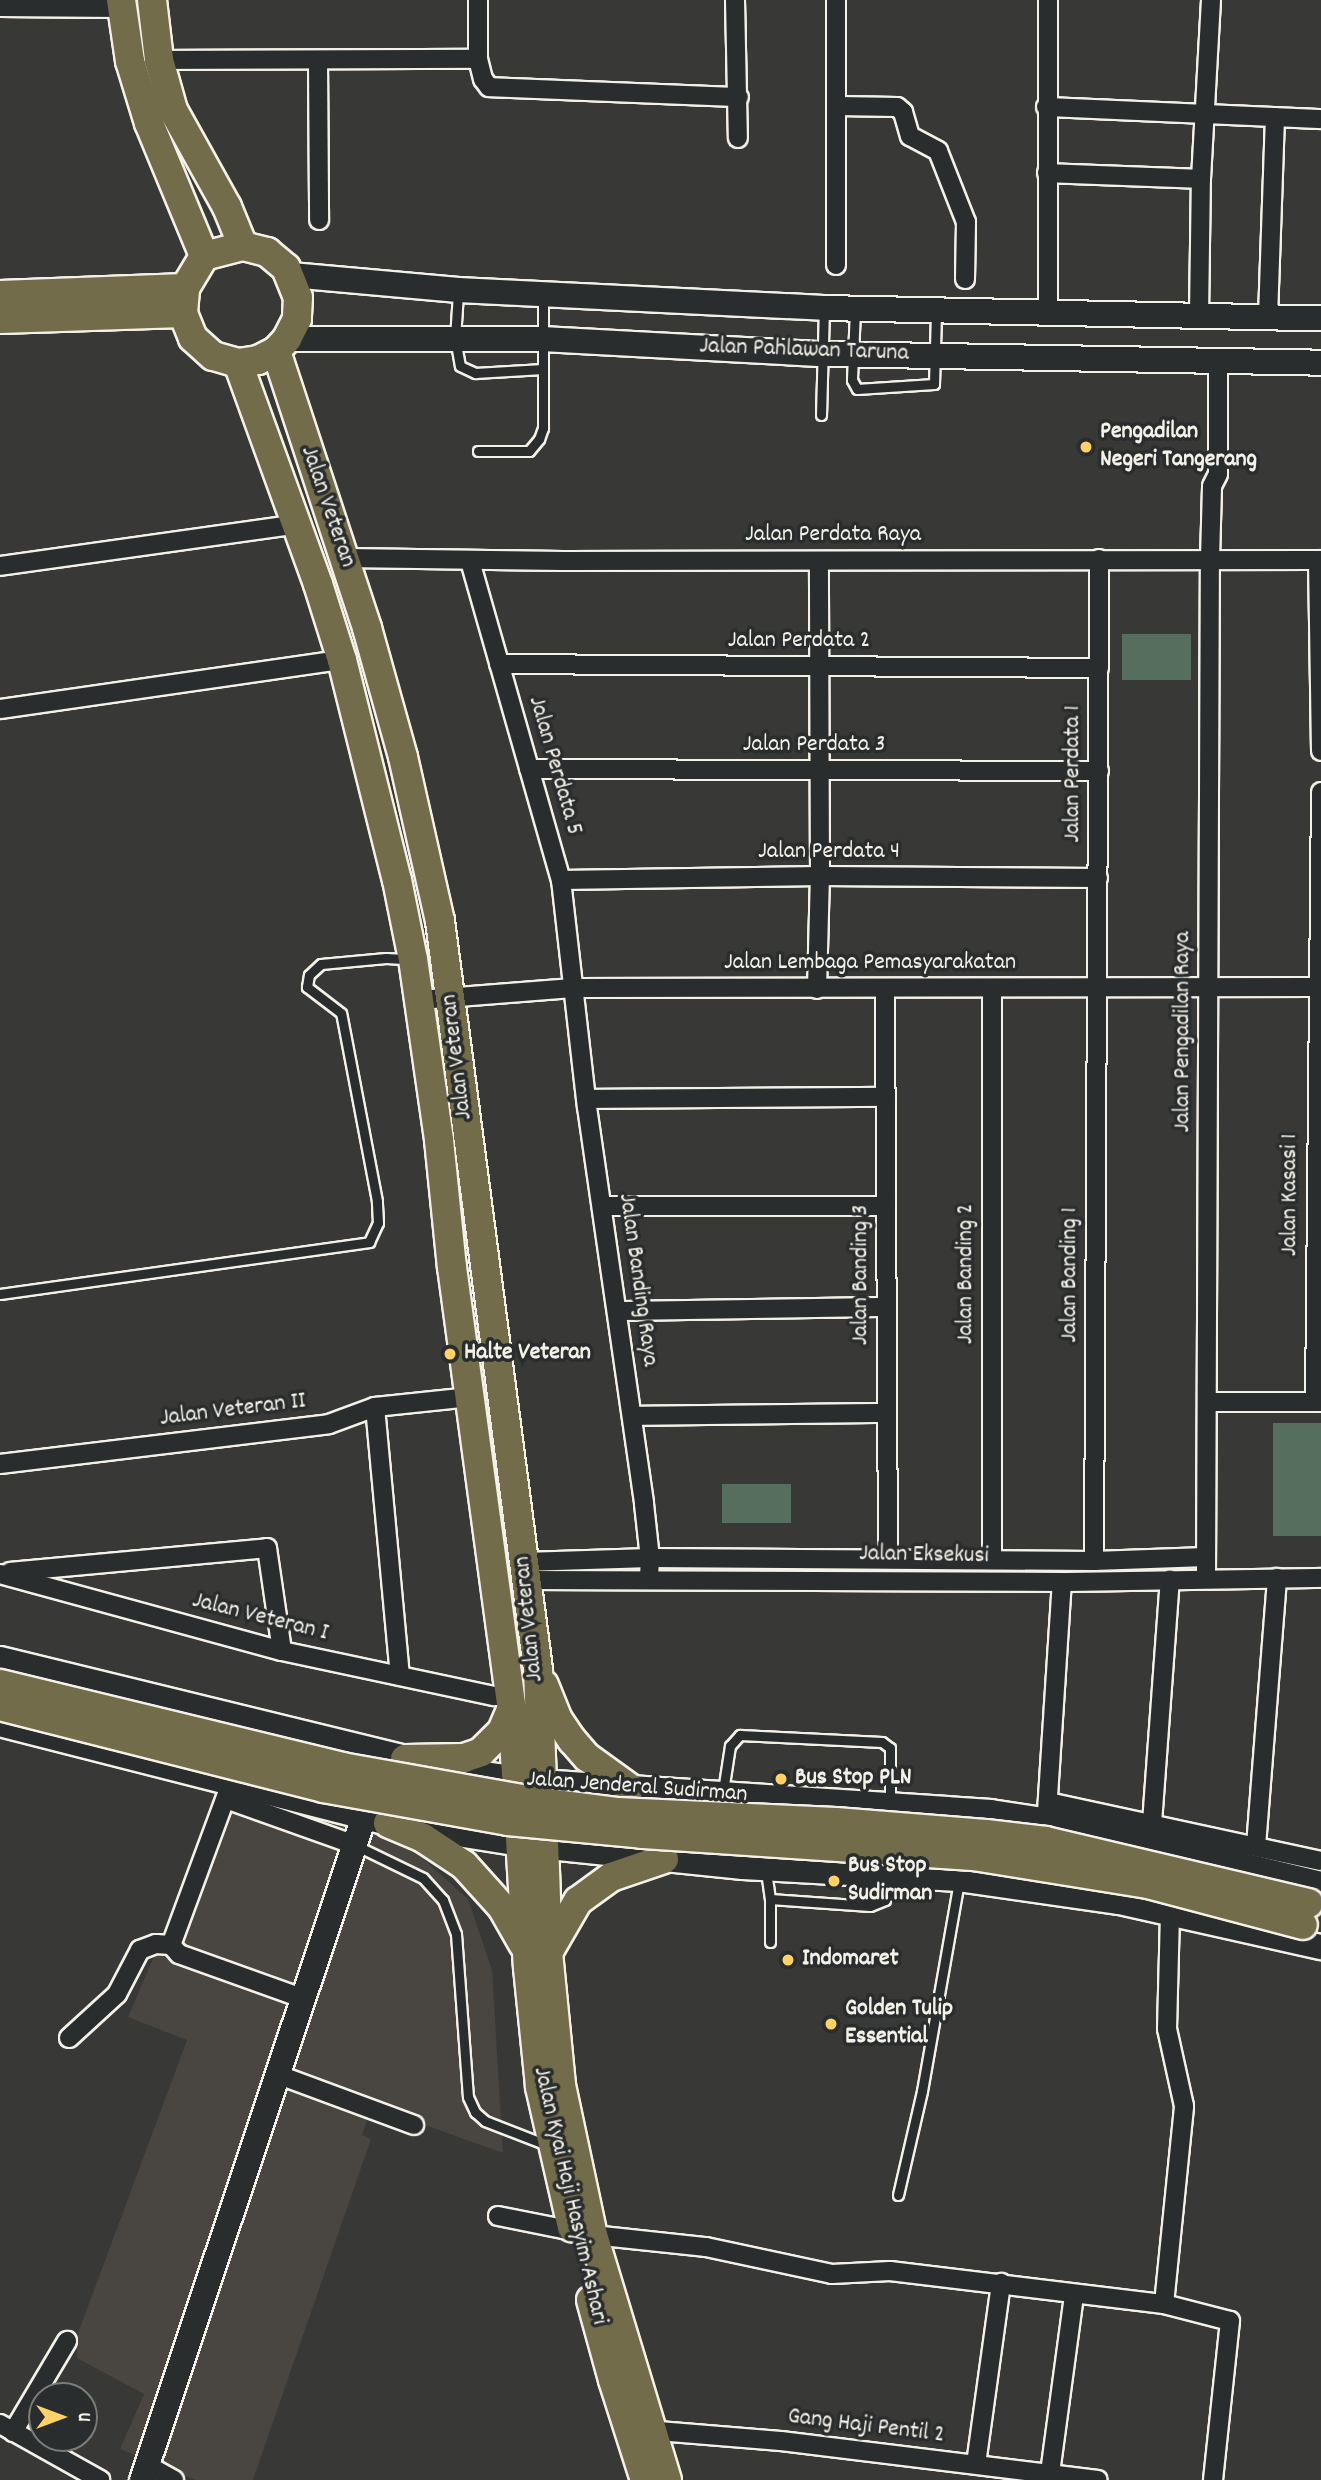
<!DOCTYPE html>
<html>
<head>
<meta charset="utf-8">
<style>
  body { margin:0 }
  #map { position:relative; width:1321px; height:2480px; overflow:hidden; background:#383836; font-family:Dekko,sans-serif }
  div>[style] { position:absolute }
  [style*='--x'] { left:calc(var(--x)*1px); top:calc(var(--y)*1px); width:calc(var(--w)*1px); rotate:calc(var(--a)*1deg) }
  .built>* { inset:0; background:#494540 }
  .green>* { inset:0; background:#556e5d; transform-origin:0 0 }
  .roads { filter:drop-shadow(2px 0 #f4f1e8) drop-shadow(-2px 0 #f4f1e8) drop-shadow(0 2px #f4f1e8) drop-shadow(0 -2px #f4f1e8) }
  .lane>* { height:9px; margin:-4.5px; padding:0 4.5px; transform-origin:4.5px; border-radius:4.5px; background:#2a2d2e }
  .street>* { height:18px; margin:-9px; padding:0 9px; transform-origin:9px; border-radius:9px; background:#2a2d2e }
  .secondary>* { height:24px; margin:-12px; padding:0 12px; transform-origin:12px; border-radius:12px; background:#2a2d2e }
  .primary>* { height:28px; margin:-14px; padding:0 14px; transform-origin:14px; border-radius:14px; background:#736c4b }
  .bridges { filter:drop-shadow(2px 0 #f4f1e8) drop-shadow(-2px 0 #f4f1e8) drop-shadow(0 2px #f4f1e8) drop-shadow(0 -2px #f4f1e8) }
  .primary-bridge>* { height:28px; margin:-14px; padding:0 14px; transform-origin:14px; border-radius:14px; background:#736c4b }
  .dots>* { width:19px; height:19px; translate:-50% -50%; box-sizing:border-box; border:4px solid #2a2d2e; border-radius:50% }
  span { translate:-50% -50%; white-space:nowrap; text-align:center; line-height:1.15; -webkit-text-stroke:7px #2a2d2e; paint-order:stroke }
  .street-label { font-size:24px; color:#f4f1e8 }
  .poi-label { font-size:24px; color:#f4f1e8; font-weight:700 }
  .left { translate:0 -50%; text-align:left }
  .north { position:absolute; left:28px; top:2382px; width:70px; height:70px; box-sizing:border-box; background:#2a2d2e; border:2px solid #7b7b78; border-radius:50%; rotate:90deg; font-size:19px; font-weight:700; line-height:28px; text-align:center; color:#f4f1e8 }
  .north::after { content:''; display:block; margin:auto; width:24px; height:32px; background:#ffd166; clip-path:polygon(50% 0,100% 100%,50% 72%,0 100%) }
</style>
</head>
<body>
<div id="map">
  <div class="built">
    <div style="clip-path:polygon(227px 1787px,402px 1840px,468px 1899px,492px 1970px,503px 2153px,372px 2106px,362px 2135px,371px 2139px,253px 2480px,196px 2480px,120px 2449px,144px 2394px,77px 2358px,77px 2336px,187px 2040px,128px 2017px)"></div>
  </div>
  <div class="green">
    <div style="left:1191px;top:634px;width:46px;height:69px;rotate:90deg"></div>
    <div style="left:1273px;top:1423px;width:48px;height:113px"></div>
    <div style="left:722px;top:1484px;width:69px;height:39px"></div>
  </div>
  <div class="roads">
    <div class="lane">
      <div style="--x:458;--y:293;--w:45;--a:93.8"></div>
      <div style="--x:455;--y:338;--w:28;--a:80"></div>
      <div style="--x:460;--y:366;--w:17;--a:25"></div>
      <div style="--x:475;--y:373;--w:68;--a:-3.4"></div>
      <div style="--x:855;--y:310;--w:70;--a:92.5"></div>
      <div style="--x:852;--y:380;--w:10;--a:61"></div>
      <div style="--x:857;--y:389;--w:77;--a:-3.7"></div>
      <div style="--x:934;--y:384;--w:71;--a:-88.4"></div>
      <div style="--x:821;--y:415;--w:106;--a:-88.4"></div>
      <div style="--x:478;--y:451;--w:51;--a:0"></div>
      <div style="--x:529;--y:451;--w:16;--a:-50"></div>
      <div style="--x:539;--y:439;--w:12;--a:-70"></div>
      <div style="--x:543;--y:428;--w:131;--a:-90"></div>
      <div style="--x:0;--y:1294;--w:373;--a:-8"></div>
      <div style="--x:369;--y:1242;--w:21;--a:-65"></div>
      <div style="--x:378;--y:1223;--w:22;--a:-93"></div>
      <div style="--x:377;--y:1201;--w:191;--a:-100.8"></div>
      <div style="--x:341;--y:1013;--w:43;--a:-142.6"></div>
      <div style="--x:307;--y:987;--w:12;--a:-81"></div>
      <div style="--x:309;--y:975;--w:16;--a:-43"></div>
      <div style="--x:321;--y:964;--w:65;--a:-5.3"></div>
      <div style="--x:386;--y:958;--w:22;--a:3"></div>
      <div style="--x:723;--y:1791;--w:46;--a:-81.2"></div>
      <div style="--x:730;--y:1746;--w:15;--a:-48"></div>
      <div style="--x:740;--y:1735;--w:142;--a:2.8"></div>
      <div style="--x:882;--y:1742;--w:10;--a:37"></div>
      <div style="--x:890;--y:1748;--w:55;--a:90"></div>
      <div style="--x:357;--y:1846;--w:73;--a:25.9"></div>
      <div style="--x:423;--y:1878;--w:30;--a:48"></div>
      <div style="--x:443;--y:1900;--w:36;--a:69"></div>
      <div style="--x:456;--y:1934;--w:163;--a:85.8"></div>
      <div style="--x:468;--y:2097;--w:17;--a:65"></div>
      <div style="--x:475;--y:2112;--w:13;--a:42"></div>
      <div style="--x:485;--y:2121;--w:66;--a:21.2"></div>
      <div style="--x:766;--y:1871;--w:28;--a:82"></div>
      <div style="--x:770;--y:1899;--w:100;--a:4"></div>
      <div style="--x:870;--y:1906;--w:16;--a:-22"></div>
      <div style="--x:885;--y:1900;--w:23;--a:-80"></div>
      <div style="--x:770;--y:1899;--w:43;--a:90"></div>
      <div style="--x:898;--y:2195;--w:107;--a:-77"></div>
      <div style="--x:922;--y:2091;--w:213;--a:-80"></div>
    </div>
    <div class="street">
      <div style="--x:478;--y:0;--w:59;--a:90"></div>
      <div style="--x:478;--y:59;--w:21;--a:76"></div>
      <div style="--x:483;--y:79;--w:10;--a:53"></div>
      <div style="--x:489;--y:87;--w:250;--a:2.3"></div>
      <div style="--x:735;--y:0;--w:138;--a:88.8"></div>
      <div style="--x:836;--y:0;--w:265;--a:90"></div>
      <div style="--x:1048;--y:0;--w:314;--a:90"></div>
      <div style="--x:0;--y:7;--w:121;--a:0.5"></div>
      <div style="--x:159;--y:60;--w:319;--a:-0.2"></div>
      <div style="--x:318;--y:61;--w:159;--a:89.6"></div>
      <div style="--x:837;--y:106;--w:60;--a:1"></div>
      <div style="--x:897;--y:107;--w:8;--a:40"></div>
      <div style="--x:903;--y:112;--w:25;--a:74"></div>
      <div style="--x:910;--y:136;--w:32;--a:28"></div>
      <div style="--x:938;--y:151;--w:76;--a:68.5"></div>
      <div style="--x:966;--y:222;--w:57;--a:91"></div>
      <div style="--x:1046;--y:107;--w:275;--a:2.5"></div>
      <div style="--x:1047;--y:173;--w:154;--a:2.2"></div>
      <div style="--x:1199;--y:316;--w:137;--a:-89.2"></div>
      <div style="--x:1201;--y:179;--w:179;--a:-86.8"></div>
      <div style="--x:1268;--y:317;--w:200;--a:-88"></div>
      <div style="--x:345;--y:558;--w:218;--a:0.8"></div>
      <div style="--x:563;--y:561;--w:758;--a:-0.08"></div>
      <div style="--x:1318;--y:560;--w:191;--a:89.1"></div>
      <div style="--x:470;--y:561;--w:332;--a:74.1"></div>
      <div style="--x:561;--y:880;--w:228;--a:83.5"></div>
      <div style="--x:587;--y:1107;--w:401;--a:81.8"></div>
      <div style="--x:644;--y:1504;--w:54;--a:83.7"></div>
      <div style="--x:650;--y:1558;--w:20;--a:93"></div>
      <div style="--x:0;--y:566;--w:300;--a:-8"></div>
      <div style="--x:499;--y:664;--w:600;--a:0.38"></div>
      <div style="--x:0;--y:709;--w:345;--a:-8.2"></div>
      <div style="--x:529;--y:769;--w:570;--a:0.2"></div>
      <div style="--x:561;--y:880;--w:259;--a:-0.9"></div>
      <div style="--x:820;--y:876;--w:278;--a:0.4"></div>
      <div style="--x:817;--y:989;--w:113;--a:-88.5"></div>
      <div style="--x:820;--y:876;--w:315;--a:-90.2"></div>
      <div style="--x:992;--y:989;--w:571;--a:90"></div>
      <div style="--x:885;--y:990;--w:569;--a:89.7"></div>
      <div style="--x:420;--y:1000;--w:153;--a:-4.5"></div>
      <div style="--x:573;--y:988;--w:748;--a:-0.08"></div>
      <div style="--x:586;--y:1099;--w:299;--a:-0.4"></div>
      <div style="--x:602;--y:1206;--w:284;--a:0"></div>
      <div style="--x:617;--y:1311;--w:269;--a:-0.9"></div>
      <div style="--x:1208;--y:1402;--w:113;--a:0"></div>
      <div style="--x:1315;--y:1402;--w:610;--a:-89.44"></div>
      <div style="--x:375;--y:1407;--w:270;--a:84.7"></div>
      <div style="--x:632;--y:1416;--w:255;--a:-0.7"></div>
      <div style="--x:0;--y:1464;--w:331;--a:-6.9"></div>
      <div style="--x:329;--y:1424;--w:49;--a:-20.3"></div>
      <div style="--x:375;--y:1407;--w:96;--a:-6"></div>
      <div style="--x:1094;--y:1561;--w:1002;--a:-89.71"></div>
      <div style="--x:524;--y:1562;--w:126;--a:-1.8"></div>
      <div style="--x:650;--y:1558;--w:444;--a:0.4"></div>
      <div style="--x:1094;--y:1561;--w:112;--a:-2"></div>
      <div style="--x:10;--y:1572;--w:258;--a:-5.3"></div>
      <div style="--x:267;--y:1548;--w:104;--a:81.7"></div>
      <div style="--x:0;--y:1574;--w:292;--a:15.3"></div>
      <div style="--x:282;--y:1651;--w:217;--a:12"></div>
      <div style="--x:494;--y:1696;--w:16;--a:0"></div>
      <div style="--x:1206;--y:1578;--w:1019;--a:-89.78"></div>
      <div style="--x:1210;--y:559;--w:73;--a:-88.4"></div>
      <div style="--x:1212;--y:486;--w:13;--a:-63"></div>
      <div style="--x:1218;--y:474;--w:111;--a:-90"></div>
      <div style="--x:527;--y:1580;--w:535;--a:0.21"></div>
      <div style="--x:1062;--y:1582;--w:259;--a:-0.9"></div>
      <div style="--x:231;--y:1783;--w:173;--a:110.3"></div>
      <div style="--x:171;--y:1945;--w:12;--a:48"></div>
      <div style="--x:179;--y:1954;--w:134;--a:19.7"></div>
      <div style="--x:226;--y:1799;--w:137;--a:19.6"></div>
      <div style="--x:1048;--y:1802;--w:279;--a:12.2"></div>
      <div style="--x:1047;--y:1812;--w:230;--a:-86.3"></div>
      <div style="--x:1152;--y:1823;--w:244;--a:-85.8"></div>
      <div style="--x:1256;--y:1846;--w:269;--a:-85.5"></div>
      <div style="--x:69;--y:2038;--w:65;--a:-42.5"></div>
      <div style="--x:117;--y:1994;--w:50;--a:-62.4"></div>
      <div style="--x:140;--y:1950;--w:17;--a:-21"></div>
      <div style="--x:156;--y:1944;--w:15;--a:4"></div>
      <div style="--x:279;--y:2075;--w:144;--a:20.3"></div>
      <div style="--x:498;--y:2216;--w:76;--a:11.3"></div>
      <div style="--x:593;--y:2235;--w:114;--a:6.1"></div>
      <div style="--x:706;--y:2247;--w:129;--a:12.1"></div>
      <div style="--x:832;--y:2274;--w:58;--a:-3"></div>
      <div style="--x:890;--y:2271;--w:276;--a:6.9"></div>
      <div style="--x:1164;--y:2304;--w:68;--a:14.4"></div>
      <div style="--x:1230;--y:2321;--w:160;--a:96.1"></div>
      <div style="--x:1164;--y:2304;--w:199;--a:-84.2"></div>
      <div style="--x:1184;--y:2106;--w:79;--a:-102.4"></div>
      <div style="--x:1167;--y:2029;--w:116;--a:-88.5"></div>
      <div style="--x:0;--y:2424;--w:115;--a:29.2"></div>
      <div style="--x:646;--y:2430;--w:135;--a:4.7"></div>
      <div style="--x:781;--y:2441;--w:319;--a:7"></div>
      <div style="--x:13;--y:2432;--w:106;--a:-59.3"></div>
      <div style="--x:976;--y:2464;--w:183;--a:-82.1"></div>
      <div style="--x:147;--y:2465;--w:31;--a:29"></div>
      <div style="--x:1050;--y:2473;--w:180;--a:-82.3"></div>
    </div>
    <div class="secondary">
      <div style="--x:291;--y:275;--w:168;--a:5.1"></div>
      <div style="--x:458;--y:290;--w:366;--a:2.8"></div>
      <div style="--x:824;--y:308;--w:497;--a:1.2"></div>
      <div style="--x:287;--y:339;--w:255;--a:0"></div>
      <div style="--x:542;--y:339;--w:281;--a:3.1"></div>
      <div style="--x:823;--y:354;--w:498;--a:1"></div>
      <div style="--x:0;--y:1659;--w:467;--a:13.7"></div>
      <div style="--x:454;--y:1770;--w:87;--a:7.9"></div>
      <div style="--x:540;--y:1782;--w:452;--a:3.8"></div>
      <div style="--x:991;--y:1812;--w:86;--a:8.7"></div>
      <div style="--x:1076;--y:1825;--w:252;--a:13.5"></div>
      <div style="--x:0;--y:1724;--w:400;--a:14.3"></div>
      <div style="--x:388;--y:1823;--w:134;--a:9"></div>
      <div style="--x:520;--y:1844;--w:224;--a:5.9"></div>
      <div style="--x:743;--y:1867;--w:216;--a:3.2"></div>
      <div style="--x:959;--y:1879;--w:162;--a:8.2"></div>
      <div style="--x:1119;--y:1902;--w:207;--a:12.6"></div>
      <div style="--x:142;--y:2480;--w:715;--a:-71.49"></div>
    </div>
    <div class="primary">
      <div style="--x:121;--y:0;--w:62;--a:81.6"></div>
      <div style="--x:130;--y:61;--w:65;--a:73"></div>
      <div style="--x:149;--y:123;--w:144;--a:67.5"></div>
      <div style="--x:152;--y:0;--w:60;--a:83.3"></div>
      <div style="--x:159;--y:60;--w:52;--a:74.4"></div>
      <div style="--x:173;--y:110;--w:111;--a:60.9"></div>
      <div style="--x:227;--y:207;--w:42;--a:67.7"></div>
      <div style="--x:243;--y:246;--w:25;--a:14"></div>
      <div style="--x:267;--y:252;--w:25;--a:40"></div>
      <div style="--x:286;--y:268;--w:31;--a:68"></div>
      <div style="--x:298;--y:297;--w:22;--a:93"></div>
      <div style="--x:297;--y:319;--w:22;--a:117"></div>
      <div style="--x:287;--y:339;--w:16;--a:133"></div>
      <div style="--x:276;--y:351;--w:20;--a:153"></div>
      <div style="--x:258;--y:360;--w:20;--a:171"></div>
      <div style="--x:238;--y:363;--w:26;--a:-164"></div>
      <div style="--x:213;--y:356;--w:27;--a:-138"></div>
      <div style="--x:193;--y:338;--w:27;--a:-112"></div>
      <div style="--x:183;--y:313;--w:25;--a:-85"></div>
      <div style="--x:185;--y:288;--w:37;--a:-59"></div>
      <div style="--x:204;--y:256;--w:40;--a:-14.4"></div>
      <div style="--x:0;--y:295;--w:185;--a:-2.2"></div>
      <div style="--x:0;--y:319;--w:183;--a:-1.9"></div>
      <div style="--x:276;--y:351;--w:292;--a:71.8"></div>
      <div style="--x:367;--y:628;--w:134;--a:74.4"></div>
      <div style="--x:403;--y:757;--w:168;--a:77.3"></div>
      <div style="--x:440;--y:921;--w:754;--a:82.54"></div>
      <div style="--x:538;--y:1669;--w:283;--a:88"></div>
      <div style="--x:548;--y:1952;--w:134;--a:84.4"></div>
      <div style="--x:561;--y:2085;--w:153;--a:78"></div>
      <div style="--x:593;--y:2235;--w:256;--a:73.2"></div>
      <div style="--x:238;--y:363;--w:235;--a:70.1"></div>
      <div style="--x:318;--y:584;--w:80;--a:72.5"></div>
      <div style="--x:342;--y:660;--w:227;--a:76"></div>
      <div style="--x:397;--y:880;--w:81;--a:78.6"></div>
      <div style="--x:413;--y:959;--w:183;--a:81.8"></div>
      <div style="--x:439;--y:1140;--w:128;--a:84.2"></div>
      <div style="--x:452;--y:1267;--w:445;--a:82.3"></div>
      <div style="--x:512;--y:1708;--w:260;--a:86.5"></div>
      <div style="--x:528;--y:1968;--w:120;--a:84.2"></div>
      <div style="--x:540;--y:2087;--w:144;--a:77.1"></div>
      <div style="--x:544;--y:1685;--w:35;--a:68"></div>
      <div style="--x:557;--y:1718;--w:27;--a:56"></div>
      <div style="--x:572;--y:1740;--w:23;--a:49"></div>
      <div style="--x:587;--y:1757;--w:53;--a:35.8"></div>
      <div style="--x:405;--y:1759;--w:59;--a:-1"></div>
      <div style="--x:464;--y:1758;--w:18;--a:-19"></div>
      <div style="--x:481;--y:1752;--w:30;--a:-45"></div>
      <div style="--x:502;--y:1731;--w:25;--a:-67"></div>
      <div style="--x:388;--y:1823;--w:38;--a:23"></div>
      <div style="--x:423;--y:1838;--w:49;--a:33.4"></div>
      <div style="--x:464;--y:1865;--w:57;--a:47.9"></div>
      <div style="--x:502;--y:1907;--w:43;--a:60.4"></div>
      <div style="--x:549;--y:1951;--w:58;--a:-59.9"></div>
      <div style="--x:578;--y:1901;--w:41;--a:-36"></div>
      <div style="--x:611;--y:1877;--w:56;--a:-18.8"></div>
      <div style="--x:591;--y:2300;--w:83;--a:74.6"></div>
      <div style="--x:613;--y:2380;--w:105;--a:72.3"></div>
    </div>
  </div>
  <div class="bridges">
    <div class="primary-bridge">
      <div style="--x:0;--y:1684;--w:352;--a:13.6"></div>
      <div style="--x:342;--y:1767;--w:200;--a:10.1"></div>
      <div style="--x:539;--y:1802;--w:80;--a:7.2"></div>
      <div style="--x:618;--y:1812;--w:218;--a:2.6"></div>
      <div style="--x:836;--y:1822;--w:150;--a:4.6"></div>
      <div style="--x:986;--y:1834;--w:60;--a:6.7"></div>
      <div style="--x:1046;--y:1841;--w:270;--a:13.3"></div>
      <div style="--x:0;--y:1706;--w:333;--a:14.2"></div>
      <div style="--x:323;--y:1788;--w:188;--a:10.1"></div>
      <div style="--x:508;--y:1821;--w:135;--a:5.5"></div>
      <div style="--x:642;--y:1834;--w:332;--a:3.8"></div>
      <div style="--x:973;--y:1856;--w:177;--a:9.1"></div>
      <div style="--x:1148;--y:1884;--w:160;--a:14.8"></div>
    </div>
  </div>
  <div class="dots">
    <div style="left:1086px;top:447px;background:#ffd166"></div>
    <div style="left:450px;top:1354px;background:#ffd166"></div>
    <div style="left:781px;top:1779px;background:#ffd166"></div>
    <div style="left:834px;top:1881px;background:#ffd166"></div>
    <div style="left:788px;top:1960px;background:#ffd166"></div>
    <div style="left:831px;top:2024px;background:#ffd166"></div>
  </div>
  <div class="street-label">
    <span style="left:804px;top:351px;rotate:2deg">Jalan Pahlawan Taruna</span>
    <span style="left:327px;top:507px;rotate:71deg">Jalan Veteran</span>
    <span style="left:833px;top:536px">Jalan Perdata Raya</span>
    <span style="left:799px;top:642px">Jalan Perdata 2</span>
    <span style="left:814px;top:746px">Jalan Perdata 3</span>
    <span style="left:554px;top:766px;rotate:74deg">Jalan Perdata 5</span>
    <span style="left:1074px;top:774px;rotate:-90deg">Jalan Perdata 1</span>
    <span style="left:829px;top:853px">Jalan Perdata 4</span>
    <span style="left:870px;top:964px">Jalan Lembaga Pemasyarakatan</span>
    <span style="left:1184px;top:1032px;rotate:-90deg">Jalan Pengadilan Raya</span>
    <span style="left:458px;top:1057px;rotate:-97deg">Jalan Veteran</span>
    <span style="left:1291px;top:1195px;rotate:-90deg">Jalan Kasasi 1</span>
    <span style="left:967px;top:1274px;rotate:-90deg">Jalan Banding 2</span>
    <span style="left:862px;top:1275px;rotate:-90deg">Jalan Banding 3</span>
    <span style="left:1071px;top:1275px;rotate:-90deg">Jalan Banding 1</span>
    <span style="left:637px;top:1280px;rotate:82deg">Jalan Banding Raya</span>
    <span style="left:233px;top:1411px;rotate:-7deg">Jalan Veteran II</span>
    <span style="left:924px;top:1556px;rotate:1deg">Jalan Eksekusi</span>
    <span style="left:260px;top:1618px;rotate:14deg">Jalan Veteran I</span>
    <span style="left:530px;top:1619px;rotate:-96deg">Jalan Veteran</span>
    <span style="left:637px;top:1788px;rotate:4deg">Jalan Jenderal Sudirman</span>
    <span style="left:569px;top:2196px;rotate:77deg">Jalan Kyai Haji Hasyim Ashari</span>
    <span style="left:866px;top:2427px;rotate:7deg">Gang Haji Pentil 2</span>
  </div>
  <div class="poi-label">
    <span class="left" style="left:1100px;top:447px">Pengadilan<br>Negeri Tangerang</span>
    <span class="left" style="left:464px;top:1354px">Halte Veteran</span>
    <span class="left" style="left:795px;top:1779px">Bus Stop PLN</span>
    <span class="left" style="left:848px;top:1881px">Bus Stop<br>Sudirman</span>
    <span class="left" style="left:802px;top:1960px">Indomaret</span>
    <span class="left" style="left:845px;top:2024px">Golden Tulip<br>Essential</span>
  </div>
  <div class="north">U</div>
</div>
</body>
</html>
